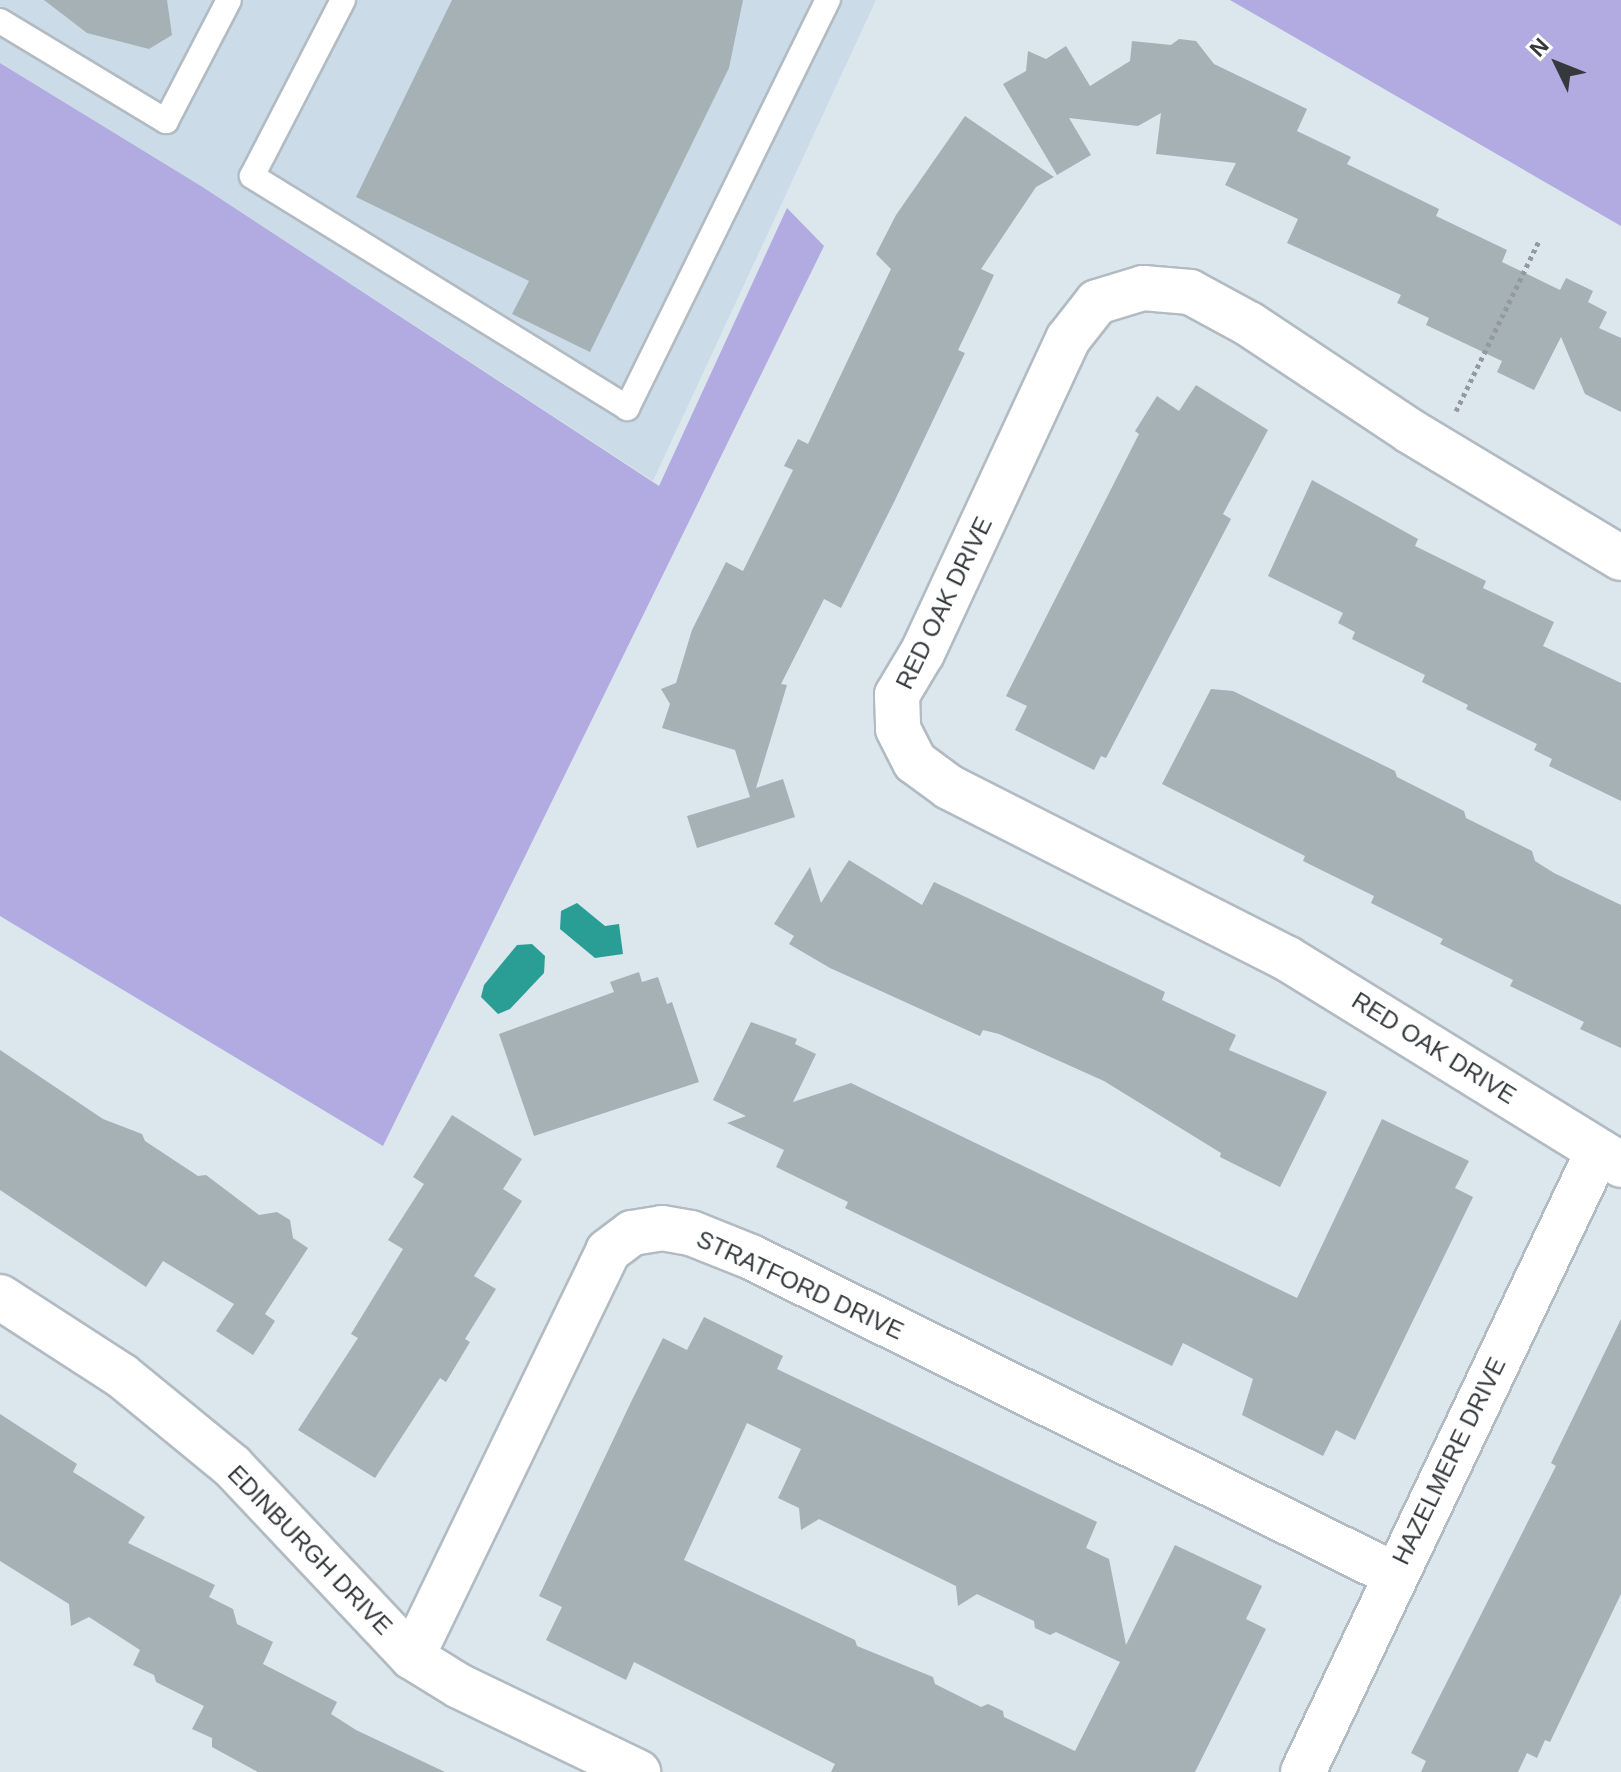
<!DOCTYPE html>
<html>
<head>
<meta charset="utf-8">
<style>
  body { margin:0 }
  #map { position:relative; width:1621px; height:1772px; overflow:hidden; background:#dce6ed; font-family:Helvetica,sans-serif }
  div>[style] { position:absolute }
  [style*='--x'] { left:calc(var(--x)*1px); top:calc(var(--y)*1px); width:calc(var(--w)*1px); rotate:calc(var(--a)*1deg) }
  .built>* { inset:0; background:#cbdce8 }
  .green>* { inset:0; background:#b1abe1 }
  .water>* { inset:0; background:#2a9e95 }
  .building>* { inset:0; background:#a5b1b4 }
  .path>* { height:5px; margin-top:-2.5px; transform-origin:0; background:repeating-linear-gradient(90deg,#929a9f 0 4px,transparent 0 8px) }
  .roads { filter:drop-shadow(2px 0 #b2bbc2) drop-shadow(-2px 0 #b2bbc2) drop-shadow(0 2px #b2bbc2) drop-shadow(0 -2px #b2bbc2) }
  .lane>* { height:24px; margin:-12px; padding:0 12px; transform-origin:12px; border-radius:12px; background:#fff }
  .street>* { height:44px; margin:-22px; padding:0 22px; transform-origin:22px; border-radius:22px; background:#fff }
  span { translate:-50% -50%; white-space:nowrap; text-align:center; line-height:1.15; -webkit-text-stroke:7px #fff; paint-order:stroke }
  .street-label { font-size:24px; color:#35393c }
  .north { position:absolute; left:1517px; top:24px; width:80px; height:80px; -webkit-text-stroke:6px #fff; paint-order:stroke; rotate:313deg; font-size:22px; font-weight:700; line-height:32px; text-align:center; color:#35393c }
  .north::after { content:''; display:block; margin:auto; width:28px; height:36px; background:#35393c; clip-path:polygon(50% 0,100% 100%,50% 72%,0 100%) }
</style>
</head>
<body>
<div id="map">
  <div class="built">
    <div style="clip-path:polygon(0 0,876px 0,653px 481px,201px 186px,0 63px)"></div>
  </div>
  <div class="green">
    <div style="clip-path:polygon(1230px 0,1621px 0,1621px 226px)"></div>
    <div style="clip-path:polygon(0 63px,201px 186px,659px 486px,787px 208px,824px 246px,383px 1146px,0 916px)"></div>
  </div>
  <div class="water">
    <div style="clip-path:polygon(577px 903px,605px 926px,619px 924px,623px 954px,595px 958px,560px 929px,561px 911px)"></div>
    <div style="clip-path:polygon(532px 944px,545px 956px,544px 973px,510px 1009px,498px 1014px,481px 997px,484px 985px,517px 945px)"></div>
  </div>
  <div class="building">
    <div style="clip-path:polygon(44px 0,167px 0,172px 35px,149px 49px,87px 33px)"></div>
    <div style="clip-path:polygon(452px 0,743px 0,729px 68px,590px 352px,512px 314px,529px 281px,356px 197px)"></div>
    <div style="clip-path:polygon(1179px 39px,1196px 41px,1214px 64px,1307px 109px,1297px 131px,1351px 157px,1347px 164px,1439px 209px,1436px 216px,1507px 250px,1502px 262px,1560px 290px,1566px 278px,1593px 291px,1588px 302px,1607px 312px,1599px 328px,1621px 338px,1621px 412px,1585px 394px,1561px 337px,1534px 390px,1497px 372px,1502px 361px,1426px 325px,1429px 318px,1397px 303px,1401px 295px,1287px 243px,1298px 219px,1225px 185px,1236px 163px,1156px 154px,1161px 113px,1138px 126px,1069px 118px,1091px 155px,1057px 175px,1003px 84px,1026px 71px,1028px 51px,1046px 59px,1066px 46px,1090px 86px,1130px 61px,1132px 41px,1171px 45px)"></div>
    <div style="clip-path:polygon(965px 116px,1054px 177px,1036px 187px,981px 269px,994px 275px,958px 350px,965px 353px,896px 498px,841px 608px,824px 599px,781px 684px,787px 685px,756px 788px,783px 779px,795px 817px,697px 848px,687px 816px,750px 797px,735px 750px,662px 728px,670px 704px,661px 689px,676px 683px,692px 630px,726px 562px,743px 571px,793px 470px,784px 466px,798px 439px,808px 444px,891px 269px,876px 254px,896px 215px)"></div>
    <div style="clip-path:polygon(1196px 385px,1268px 430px,1223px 514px,1231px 519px,1106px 758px,1101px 756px,1094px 770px,1015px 730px,1027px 706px,1006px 696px,1139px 434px,1135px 431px,1157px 396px,1179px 411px)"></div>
    <div style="clip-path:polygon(1312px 480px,1418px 539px,1415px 546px,1486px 581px,1483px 588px,1554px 622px,1543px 646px,1621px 683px,1621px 801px,1549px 766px,1552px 759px,1534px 750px,1537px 744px,1466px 709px,1468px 705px,1422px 682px,1425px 675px,1352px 639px,1355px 632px,1338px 623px,1343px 613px,1268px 576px)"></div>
    <div style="clip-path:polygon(1211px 689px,1233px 691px,1395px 771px,1397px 777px,1464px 811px,1466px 818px,1532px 851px,1535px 861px,1554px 873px,1621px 905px,1621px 1048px,1580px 1029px,1584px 1022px,1510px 986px,1513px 980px,1440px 944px,1443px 939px,1371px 903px,1374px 896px,1303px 861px,1305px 856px,1162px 784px)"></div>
    <div style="clip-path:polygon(849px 860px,922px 905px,934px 882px,1165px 992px,1162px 1000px,1236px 1035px,1229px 1050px,1327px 1092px,1280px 1187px,1220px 1157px,1221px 1153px,1104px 1081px,999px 1034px,983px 1030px,980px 1036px,830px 968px,789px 944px,794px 936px,774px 924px,810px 867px,821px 903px)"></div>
    <div style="clip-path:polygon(639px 972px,642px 982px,658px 977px,667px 1004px,672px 1002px,699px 1082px,534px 1136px,499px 1034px,614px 992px,610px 982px)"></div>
    <div style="clip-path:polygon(751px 1022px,797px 1039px,795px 1044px,816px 1054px,793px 1102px,851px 1083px,1297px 1298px,1382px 1119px,1469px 1161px,1455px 1188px,1473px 1197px,1355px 1440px,1336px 1430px,1323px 1456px,1242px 1415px,1253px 1379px,1183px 1343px,1172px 1366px,845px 1208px,848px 1202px,776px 1167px,784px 1150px,727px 1123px,746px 1116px,713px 1100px)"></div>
    <div style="clip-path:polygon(0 1050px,103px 1119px,142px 1134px,145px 1141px,198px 1176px,206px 1175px,259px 1215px,277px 1212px,290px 1220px,293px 1238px,308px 1248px,265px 1314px,275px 1321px,253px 1355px,216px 1331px,234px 1304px,163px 1261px,146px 1287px,0 1190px)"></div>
    <div style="clip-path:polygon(452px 1115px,522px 1159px,503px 1189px,522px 1201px,474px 1276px,496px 1289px,465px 1339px,470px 1342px,446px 1382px,440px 1378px,375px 1478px,298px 1430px,358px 1338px,351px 1334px,403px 1249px,388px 1240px,424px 1184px,413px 1177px)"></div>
    <div style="clip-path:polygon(evenodd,704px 1317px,783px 1356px,777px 1369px,1097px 1522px,1086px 1548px,1109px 1559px,1126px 1645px,1175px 1545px,1262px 1586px,1246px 1619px,1266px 1629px,1195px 1772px,831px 1772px,835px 1764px,634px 1662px,626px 1680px,546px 1640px,562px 1607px,539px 1596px,632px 1400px,663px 1338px,687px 1350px,704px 1317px,747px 1423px,801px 1449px,778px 1498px,799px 1508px,801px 1530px,819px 1519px,956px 1586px,958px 1606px,977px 1594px,1034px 1621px,1035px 1628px,1050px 1635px,1056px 1632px,1120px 1662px,1075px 1751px,1004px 1717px,1003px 1711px,988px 1704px,981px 1707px,935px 1684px,933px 1677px,857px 1646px,855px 1640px,684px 1560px,747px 1423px)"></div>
    <div style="clip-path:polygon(1621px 1319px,1621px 1594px,1550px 1742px,1545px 1740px,1537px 1758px,1527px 1753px,1518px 1772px,1421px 1772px,1426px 1761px,1411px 1753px,1556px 1466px,1551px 1463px)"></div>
    <div style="clip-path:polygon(0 1414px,77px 1464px,73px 1472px,145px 1517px,128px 1543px,215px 1585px,209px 1597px,233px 1609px,237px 1624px,273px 1642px,263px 1664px,337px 1702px,331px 1714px,356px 1730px,445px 1772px,258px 1772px,212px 1747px,212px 1738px,192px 1729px,204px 1706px,156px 1682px,154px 1675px,133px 1665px,140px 1650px,89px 1617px,71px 1626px,69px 1604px,0 1561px)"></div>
  </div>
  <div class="path">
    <div style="--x:1456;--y:411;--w:189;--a:-64"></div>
  </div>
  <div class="roads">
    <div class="lane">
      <div style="--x:343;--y:0;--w:198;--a:117.3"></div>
      <div style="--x:252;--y:176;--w:441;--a:31.7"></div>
      <div style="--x:627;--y:408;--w:455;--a:-63.8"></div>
      <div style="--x:0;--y:21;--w:194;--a:31.1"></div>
      <div style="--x:166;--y:121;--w:136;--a:-62.5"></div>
    </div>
    <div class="street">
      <div style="--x:1621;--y:558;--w:246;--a:-149"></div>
      <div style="--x:1410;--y:431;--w:193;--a:-146.4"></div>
      <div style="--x:1249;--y:324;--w:67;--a:-151.5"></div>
      <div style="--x:1190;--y:292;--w:47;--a:-175.1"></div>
      <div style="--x:1143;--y:288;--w:48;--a:163.1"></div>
      <div style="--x:1097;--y:302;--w:47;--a:128.1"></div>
      <div style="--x:1068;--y:339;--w:346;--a:114.9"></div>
      <div style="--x:922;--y:653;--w:49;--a:120.8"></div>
      <div style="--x:897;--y:695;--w:34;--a:88"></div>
      <div style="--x:898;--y:729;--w:37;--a:63"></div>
      <div style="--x:915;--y:762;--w:42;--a:36.3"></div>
      <div style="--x:949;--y:787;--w:380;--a:26.9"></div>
      <div style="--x:1288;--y:959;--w:392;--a:31.7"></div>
      <div style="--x:0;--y:1297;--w:145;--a:32.9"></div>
      <div style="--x:122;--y:1376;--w:142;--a:39.3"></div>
      <div style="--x:232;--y:1466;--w:262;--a:46.7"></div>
      <div style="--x:412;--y:1657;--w:55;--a:31.7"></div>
      <div style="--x:459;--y:1686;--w:199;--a:25.7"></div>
      <div style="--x:412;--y:1657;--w:451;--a:-64.2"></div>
      <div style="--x:608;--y:1251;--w:30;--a:-37"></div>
      <div style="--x:632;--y:1233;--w:30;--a:-9"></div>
      <div style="--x:662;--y:1228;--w:29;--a:10"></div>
      <div style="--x:691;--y:1233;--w:65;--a:21.8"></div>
      <div style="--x:751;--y:1257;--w:718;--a:26.28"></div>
      <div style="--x:1303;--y:1772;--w:688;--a:-64.59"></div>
    </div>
  </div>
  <div class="street-label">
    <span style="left:944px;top:603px;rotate:-64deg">RED OAK DRIVE</span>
    <span style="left:1434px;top:1048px;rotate:32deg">RED OAK DRIVE</span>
    <span style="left:800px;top:1285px;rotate:25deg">STRATFORD DRIVE</span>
    <span style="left:1449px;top:1461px;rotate:-64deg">HAZELMERE DRIVE</span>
    <span style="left:310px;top:1550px;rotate:46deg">EDINBURGH DRIVE</span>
  </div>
  <div class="north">N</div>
</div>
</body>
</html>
